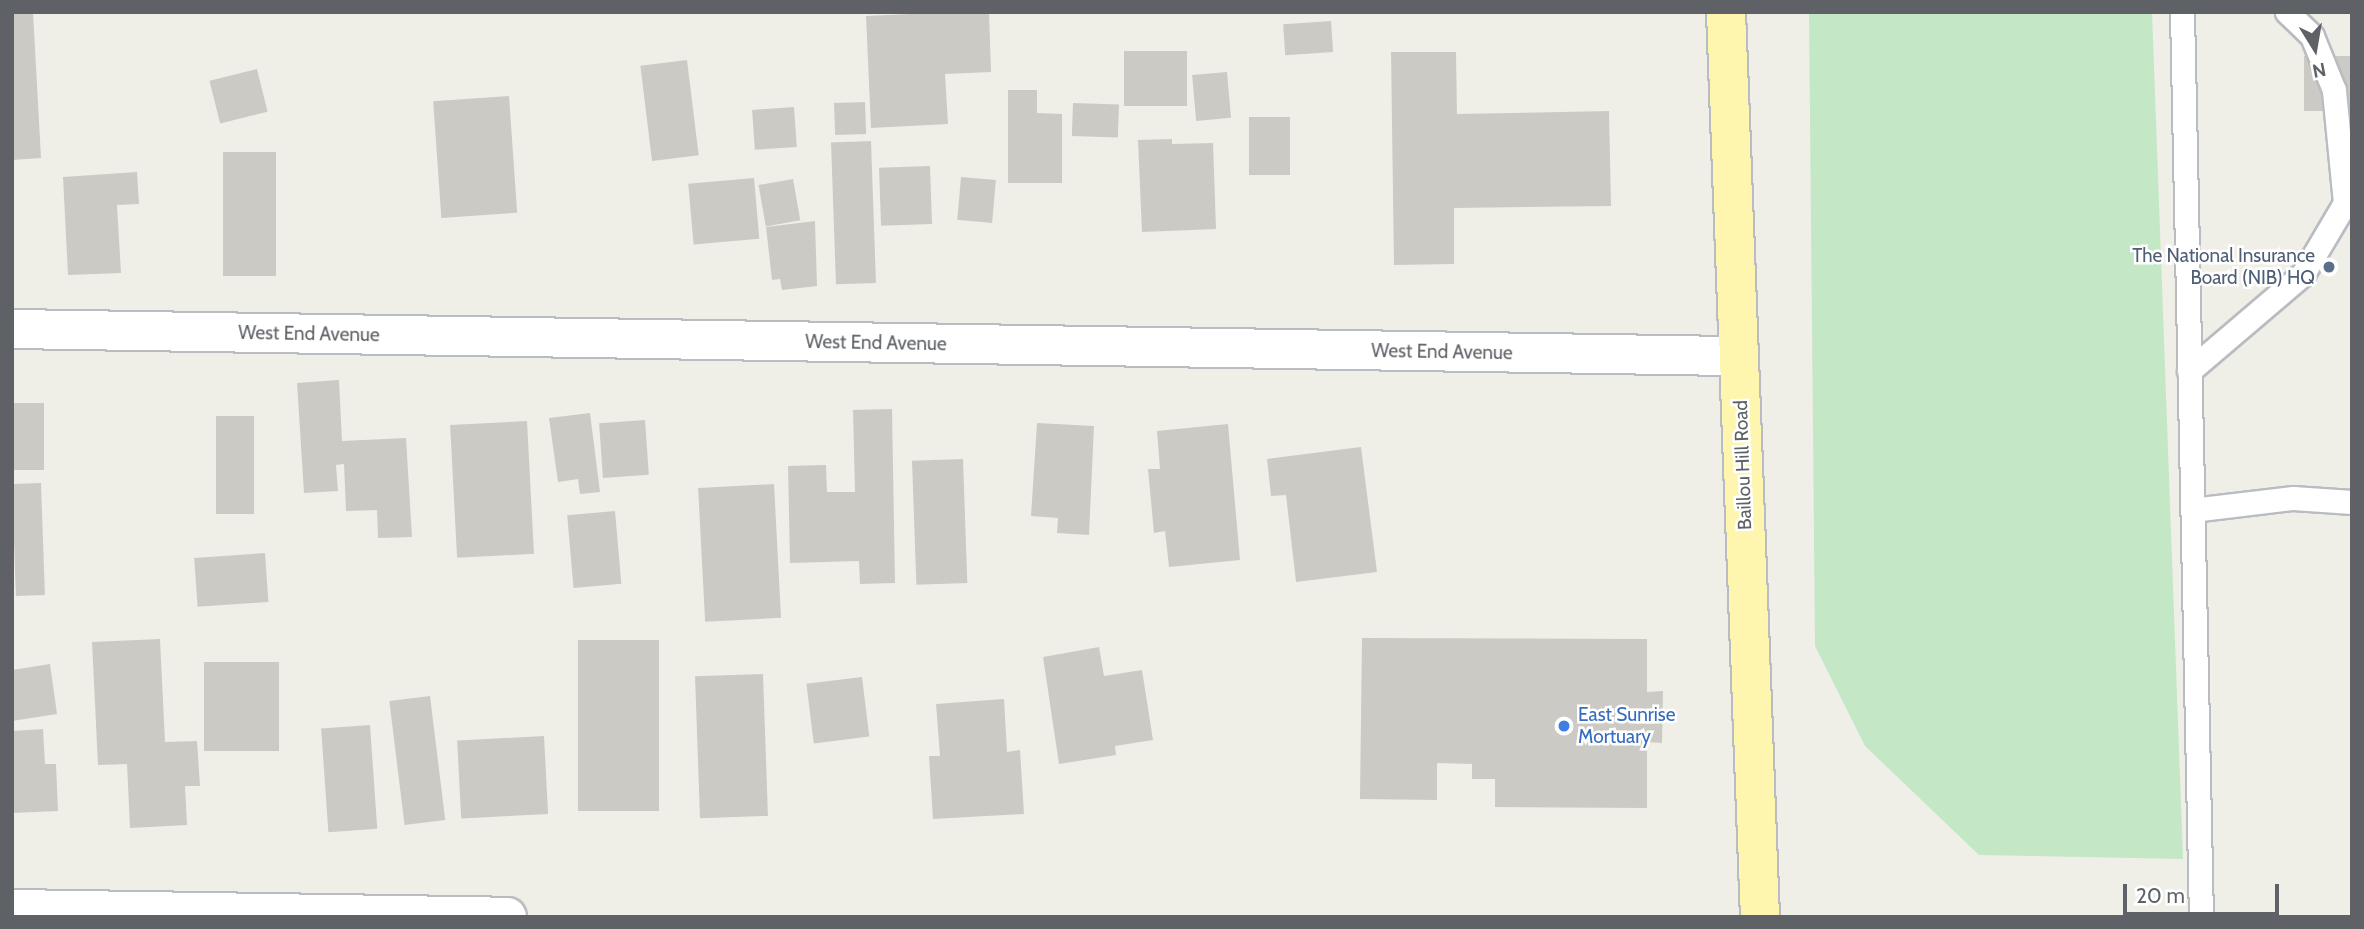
<!DOCTYPE html>
<html>
<head>
<meta charset="utf-8">
<style>
  body { margin:0 }
  #map { position:relative; width:2364px; height:929px; overflow:hidden; background:#f0efe7; font-family:Cabin,sans-serif }
  div>[style] { position:absolute }
  [style*='--x'] { left:calc(var(--x)*1px); top:calc(var(--y)*1px); width:calc(var(--w)*1px); rotate:calc(var(--a)*1deg) }
  .green>* { inset:0; background:#c4e7c6 }
  .building>* { inset:0; background:#cccac4; transform-origin:0 0 }
  .roads { filter:drop-shadow(2px 0 #b9bcc0) drop-shadow(-2px 0 #b9bcc0) drop-shadow(0 2px #b9bcc0) drop-shadow(0 -2px #b9bcc0) }
  .lane>* { height:23px; margin:-11.5px; padding:0 11.5px; transform-origin:11.5px; border-radius:11.5px; background:#fff }
  .street>* { height:38px; margin:-19px; padding:0 19px; transform-origin:19px; border-radius:19px; background:#fff }
  .secondary>* { height:38px; margin:-19px; padding:0 19px; transform-origin:19px; border-radius:19px; background:#fff }
  .primary>* { height:38px; margin:-19px; padding:0 19px; transform-origin:19px; border-radius:19px; background:#fef5ae }
  .dots>* { width:19px; height:19px; translate:-50% -50%; box-sizing:border-box; border:4px solid #fff; border-radius:50% }
  span { translate:-50% -50%; white-space:nowrap; text-align:center; line-height:1.15; -webkit-text-stroke:5px #fff; paint-order:stroke }
  .service-label { font-size:19px; color:#4e5e75 }
  .right { translate:-100% -50%; text-align:right }
  .street-label { font-size:19px; color:#5e6267 }
  .shop-label { font-size:19px; color:#366cbe }
  .left { translate:0 -50%; text-align:left }
  .frame { position:absolute; inset:0; border:14px solid #5e6267; pointer-events:none }
  .north { position:absolute; left:2280px; top:14px; width:70px; height:70px; -webkit-text-stroke:5px #fff; paint-order:stroke; rotate:169deg; font-size:19px; font-weight:700; line-height:28px; text-align:center; color:#5e6267 }
  .north::after { content:''; display:block; margin:auto; width:24px; height:32px; background:#5e6267; clip-path:polygon(50% 0,100% 100%,50% 72%,0 100%) }
  .scale { position:absolute; left:2123px; top:884px; width:156px; height:32px; box-sizing:border-box; border:4px solid #5e6267; border-top:0; padding-left:9px; font-size:21px; line-height:24px; white-space:nowrap; color:#5e6267; -webkit-text-stroke:5px #fff; paint-order:stroke }
</style>
</head>
<body>
<div id="map">
  <div class="green">
    <div style="clip-path:polygon(1809px 12px,2152px 12px,2183px 859px,1979px 855px,1865px 746px,1815px 646px)"></div>
  </div>
  <div class="building">
    <div style="clip-path:polygon(12px 12px,33px 12px,41px 158px,12px 160px)"></div>
    <div style="clip-path:polygon(953px 12px,989px 12px,991px 72px,945px 74px,948px 124px,871px 128px,866px 16px)"></div>
    <div style="left:1331px;top:21px;width:31px;height:48px;rotate:86deg"></div>
    <div style="left:1124px;top:51px;width:63px;height:55px"></div>
    <div style="clip-path:polygon(1391px 52px,1456px 52px,1457px 114px,1609px 111px,1611px 206px,1454px 208px,1454px 264px,1394px 265px)"></div>
    <div style="left:2352px;top:56px;width:55px;height:48px;rotate:90deg"></div>
    <div style="left:687px;top:60px;width:96px;height:47px;rotate:83deg"></div>
    <div style="left:257px;top:69px;width:44px;height:49px;rotate:76deg"></div>
    <div style="left:1227px;top:72px;width:46px;height:35px;rotate:85deg"></div>
    <div style="clip-path:polygon(1008px 90px,1037px 90px,1037px 113px,1062px 114px,1062px 183px,1008px 183px)"></div>
    <div style="left:509px;top:96px;width:117px;height:76px;rotate:86deg"></div>
    <div style="left:865px;top:102px;width:32px;height:31px;rotate:88deg"></div>
    <div style="left:1073px;top:103px;width:46px;height:33px;rotate:2deg"></div>
    <div style="left:794px;top:107px;width:40px;height:42px;rotate:86deg"></div>
    <div style="left:1249px;top:117px;width:41px;height:58px"></div>
    <div style="clip-path:polygon(1172px 139px,1172px 144px,1213px 143px,1216px 229px,1142px 232px,1138px 140px)"></div>
    <div style="left:871px;top:141px;width:142px;height:40px;rotate:88deg"></div>
    <div style="left:223px;top:152px;width:53px;height:124px"></div>
    <div style="left:930px;top:166px;width:58px;height:51px;rotate:88deg"></div>
    <div style="clip-path:polygon(137px 172px,139px 204px,117px 205px,121px 273px,68px 275px,63px 177px)"></div>
    <div style="left:961px;top:177px;width:35px;height:43px;rotate:5deg"></div>
    <div style="left:754px;top:178px;width:61px;height:66px;rotate:85deg"></div>
    <div style="left:793px;top:179px;width:42px;height:35px;rotate:80deg"></div>
    <div style="clip-path:polygon(815px 221px,817px 286px,782px 290px,780px 279px,772px 280px,766px 227px)"></div>
    <div style="clip-path:polygon(339px 380px,342px 441px,406px 438px,412px 537px,378px 538px,377px 510px,346px 511px,344px 464px,336px 465px,338px 491px,304px 493px,297px 383px)"></div>
    <div style="left:12px;top:403px;width:32px;height:67px"></div>
    <div style="clip-path:polygon(892px 409px,895px 583px,860px 584px,859px 561px,790px 563px,788px 466px,826px 465px,827px 492px,855px 492px,853px 410px)"></div>
    <div style="clip-path:polygon(590px 413px,600px 492px,580px 494px,578px 479px,558px 482px,549px 418px)"></div>
    <div style="left:216px;top:416px;width:38px;height:98px"></div>
    <div style="left:645px;top:420px;width:55px;height:46px;rotate:86deg"></div>
    <div style="left:527px;top:421px;width:133px;height:77px;rotate:87deg"></div>
    <div style="clip-path:polygon(1037px 423px,1094px 426px,1089px 535px,1057px 533px,1058px 518px,1031px 516px)"></div>
    <div style="clip-path:polygon(1228px 424px,1240px 560px,1169px 567px,1165px 531px,1154px 533px,1148px 469px,1160px 469px,1157px 431px)"></div>
    <div style="clip-path:polygon(1361px 447px,1377px 572px,1296px 582px,1286px 495px,1271px 496px,1267px 459px)"></div>
    <div style="left:963px;top:459px;width:124px;height:51px;rotate:88deg"></div>
    <div style="left:41px;top:483px;width:112px;height:29px;rotate:88deg"></div>
    <div style="left:774px;top:484px;width:134px;height:76px;rotate:87deg"></div>
    <div style="left:615px;top:511px;width:73px;height:48px;rotate:85deg"></div>
    <div style="left:265px;top:553px;width:49px;height:71px;rotate:86deg"></div>
    <div style="clip-path:polygon(1362px 638px,1647px 639px,1647px 692px,1663px 691px,1662px 743px,1647px 742px,1647px 808px,1495px 807px,1495px 779px,1472px 779px,1472px 764px,1437px 763px,1437px 800px,1360px 799px)"></div>
    <div style="clip-path:polygon(160px 639px,165px 742px,197px 741px,200px 786px,185px 786px,187px 825px,130px 828px,127px 764px,98px 765px,92px 642px)"></div>
    <div style="left:578px;top:640px;width:81px;height:171px"></div>
    <div style="clip-path:polygon(1099px 647px,1104px 676px,1142px 670px,1153px 740px,1115px 746px,1116px 755px,1059px 764px,1043px 657px)"></div>
    <div style="left:279px;top:662px;width:89px;height:75px;rotate:90deg"></div>
    <div style="clip-path:polygon(50px 664px,57px 714px,12px 721px,12px 670px)"></div>
    <div style="left:763px;top:674px;width:142px;height:68px;rotate:88deg"></div>
    <div style="left:862px;top:677px;width:60px;height:56px;rotate:83deg"></div>
    <div style="left:430px;top:696px;width:125px;height:41px;rotate:83deg"></div>
    <div style="clip-path:polygon(1004px 699px,1007px 752px,1020px 750px,1024px 814px,933px 819px,929px 756px,940px 756px,936px 704px)"></div>
    <div style="left:370px;top:725px;width:104px;height:49px;rotate:86deg"></div>
    <div style="clip-path:polygon(43px 729px,45px 764px,56px 764px,58px 811px,12px 813px,12px 731px)"></div>
    <div style="left:544px;top:736px;width:78px;height:87px;rotate:87deg"></div>
  </div>
  <div class="roads">
    <div class="lane">
      <div style="--x:2182;--y:12;--w:905;--a:88.8"></div>
      <div style="--x:2189;--y:371;--w:150;--a:-40.4"></div>
      <div style="--x:2303;--y:274;--w:82;--a:-59.4"></div>
      <div style="--x:2345;--y:203;--w:114;--a:-95.6"></div>
      <div style="--x:2334;--y:90;--w:58;--a:-112.2"></div>
      <div style="--x:2312;--y:36;--w:35;--a:-136"></div>
      <div style="--x:2192;--y:510;--w:102;--a:-6.8"></div>
      <div style="--x:2293;--y:498;--w:59;--a:3.9"></div>
    </div>
    <div class="street">
      <div style="--x:12;--y:329;--w:1727;--a:0.9"></div>
    </div>
    <div class="secondary">
      <div style="--x:12;--y:909;--w:495;--a:0.9"></div>
    </div>
    <div class="primary">
      <div style="--x:1726;--y:12;--w:906;--a:87.85"></div>
    </div>
  </div>
  <div class="dots">
    <div style="left:2329px;top:267px;background:#5c6f8a"></div>
    <div style="left:1564px;top:726px;background:#3f7fe0"></div>
  </div>
  <div class="service-label">
    <span class="right" style="left:2315px;top:267px">The National Insurance<br>Board (NIB) HQ</span>
  </div>
  <div class="street-label">
    <span style="left:309px;top:334px;rotate:1deg">West End Avenue</span>
    <span style="left:876px;top:343px;rotate:1deg">West End Avenue</span>
    <span style="left:1442px;top:352px;rotate:1deg">West End Avenue</span>
    <span style="left:1743px;top:465px;rotate:-92deg">Baillou Hill Road</span>
  </div>
  <div class="shop-label">
    <span class="left" style="left:1578px;top:726px">East Sunrise<br>Mortuary</span>
  </div>
  <div class="frame"></div>
  <div class="north">N</div>
  <div class="scale">20 m</div>
</div>
</body>
</html>
